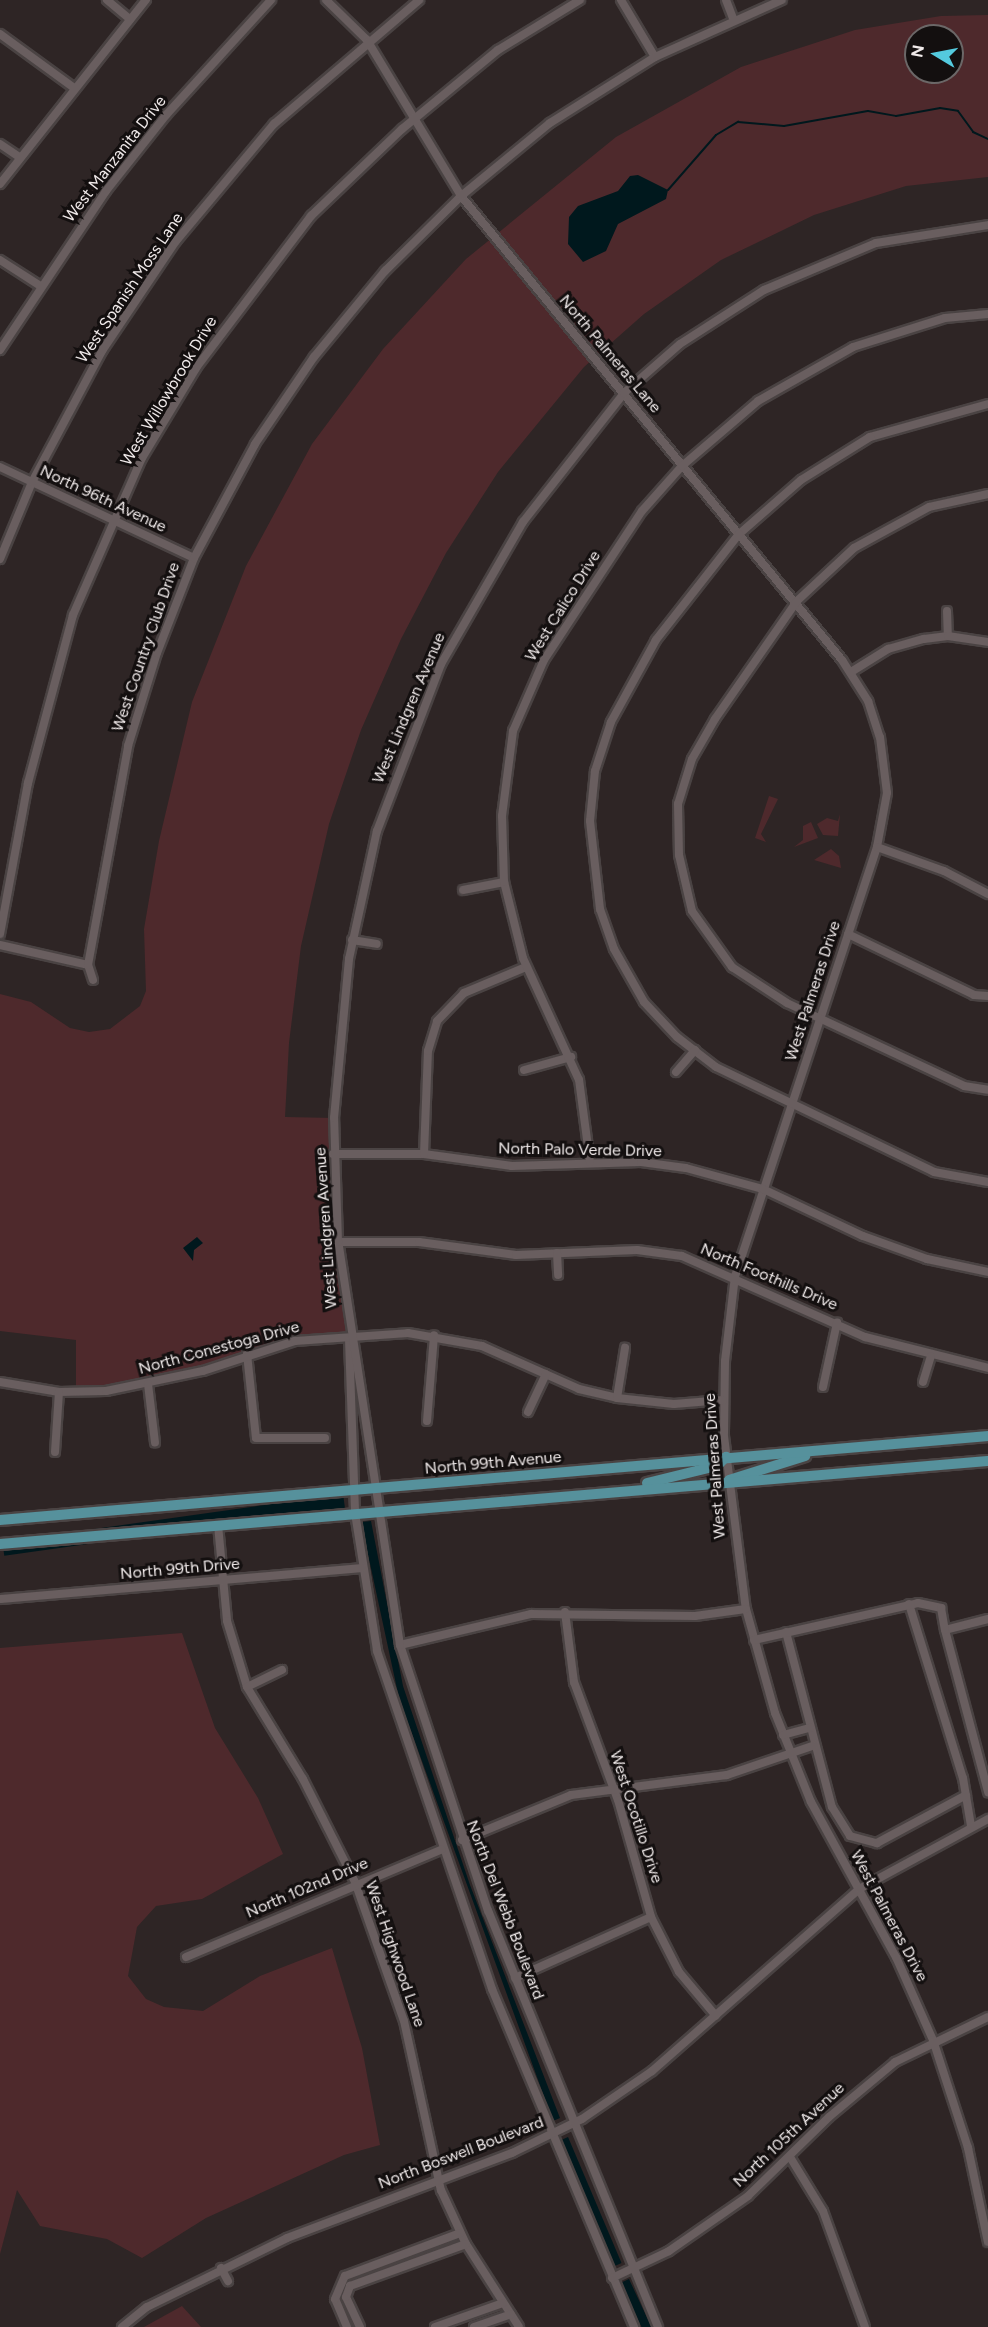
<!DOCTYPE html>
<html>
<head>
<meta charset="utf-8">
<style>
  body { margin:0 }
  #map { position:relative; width:988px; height:2327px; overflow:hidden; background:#2e2525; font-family:Figtree,sans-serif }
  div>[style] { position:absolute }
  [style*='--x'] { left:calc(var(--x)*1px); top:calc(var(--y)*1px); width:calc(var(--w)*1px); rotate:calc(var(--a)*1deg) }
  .green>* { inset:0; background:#4e292c }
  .water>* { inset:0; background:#00181d; transform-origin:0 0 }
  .stream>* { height:2px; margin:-1px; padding:0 1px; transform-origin:1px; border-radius:1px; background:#00181d }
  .roads { filter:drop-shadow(2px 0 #4a4343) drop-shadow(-2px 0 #4a4343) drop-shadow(0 2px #4a4343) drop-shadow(0 -2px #4a4343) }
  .minor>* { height:8px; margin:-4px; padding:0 4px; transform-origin:4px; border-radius:4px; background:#695e5f }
  .major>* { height:10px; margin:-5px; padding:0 5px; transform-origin:5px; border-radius:5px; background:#56919c }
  span { translate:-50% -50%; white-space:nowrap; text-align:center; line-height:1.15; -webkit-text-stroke:6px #130f0f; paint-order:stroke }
  .street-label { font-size:16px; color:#f0eaea }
  .north { position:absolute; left:904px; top:24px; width:60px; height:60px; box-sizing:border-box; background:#130f0f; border:2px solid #6b6767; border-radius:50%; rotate:280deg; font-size:16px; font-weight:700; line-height:24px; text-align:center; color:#f0eaea }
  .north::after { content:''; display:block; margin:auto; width:21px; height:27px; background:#54cade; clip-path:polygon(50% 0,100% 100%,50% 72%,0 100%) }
</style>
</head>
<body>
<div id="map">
  <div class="green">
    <div style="clip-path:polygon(evenodd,988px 15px,988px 177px,906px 186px,814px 215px,721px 260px,644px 314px,584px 367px,498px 472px,446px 553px,401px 639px,361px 730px,329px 824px,301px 946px,289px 1043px,285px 1117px,334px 1118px,350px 1336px,295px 1341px,148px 1384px,76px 1389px,76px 1340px,0 1331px,0 994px,31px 1002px,70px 1028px,89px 1032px,110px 1029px,140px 1006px,146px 991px,144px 929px,159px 841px,192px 702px,246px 566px,312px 444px,383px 349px,466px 259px,616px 137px,741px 67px,855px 30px,941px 16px,988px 15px,916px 36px,952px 36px,952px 72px,916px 72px,916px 36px)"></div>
    <div style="clip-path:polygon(769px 796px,778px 799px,761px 834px,766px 842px,755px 838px)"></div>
    <div style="clip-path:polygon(840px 814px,838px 836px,823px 835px,817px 824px,827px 818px,838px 821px)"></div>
    <div style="clip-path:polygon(811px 822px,818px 838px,794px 847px,803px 840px,803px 826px)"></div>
    <div style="clip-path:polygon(831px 849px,839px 856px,841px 868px,814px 860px)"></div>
    <div style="clip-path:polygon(182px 1633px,215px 1728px,258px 1798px,283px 1854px,202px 1899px,156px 1906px,137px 1927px,128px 1976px,146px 1999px,164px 2007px,203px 2011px,260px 1976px,332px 1948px,362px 2048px,380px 2145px,344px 2155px,206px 2218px,142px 2258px,107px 2239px,40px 2226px,17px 2190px,0 2254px,0 1648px)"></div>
    <div style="clip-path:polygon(182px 2306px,201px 2327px,144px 2327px)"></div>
  </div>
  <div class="water">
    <div style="clip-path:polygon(638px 175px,668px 190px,666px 199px,618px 224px,606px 251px,583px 262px,568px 244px,569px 217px,578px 206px,618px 191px,630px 176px)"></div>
    <div style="clip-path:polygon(197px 1237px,203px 1243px,194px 1250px,193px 1261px,183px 1248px)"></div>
    <div style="left:343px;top:1494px;width:14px;height:344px;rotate:82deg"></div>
    <div style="clip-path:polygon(371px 1521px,403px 1686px,470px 1885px,560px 2118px,553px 2121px,399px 1698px,361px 1522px)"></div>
    <div style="left:568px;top:2137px;width:137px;height:8px;rotate:67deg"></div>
    <div style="left:629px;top:2279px;width:53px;height:9px;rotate:65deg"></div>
  </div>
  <div class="stream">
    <div style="--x:668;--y:190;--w:73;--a:-48.9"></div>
    <div style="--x:716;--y:135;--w:26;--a:-31"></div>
    <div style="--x:738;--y:122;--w:46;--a:5"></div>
    <div style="--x:784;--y:126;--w:85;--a:-10.1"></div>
    <div style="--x:868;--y:111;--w:28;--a:10"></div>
    <div style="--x:896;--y:116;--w:45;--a:-10.3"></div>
    <div style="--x:940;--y:108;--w:18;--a:9"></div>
    <div style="--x:958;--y:111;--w:26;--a:54"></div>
    <div style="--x:973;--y:132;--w:17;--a:25"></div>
  </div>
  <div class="roads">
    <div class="minor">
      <div style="--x:107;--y:0;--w:30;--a:40"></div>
      <div style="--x:326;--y:0;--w:57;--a:44.3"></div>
      <div style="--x:367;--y:40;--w:182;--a:58.9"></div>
      <div style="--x:461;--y:196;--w:600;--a:50.61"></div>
      <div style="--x:842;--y:660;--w:49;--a:57.6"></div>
      <div style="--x:868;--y:701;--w:38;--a:72"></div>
      <div style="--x:880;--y:737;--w:56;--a:82.9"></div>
      <div style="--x:887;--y:793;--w:55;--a:100.5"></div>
      <div style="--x:877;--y:847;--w:452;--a:108.3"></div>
      <div style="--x:735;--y:1276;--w:86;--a:96.7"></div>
      <div style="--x:725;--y:1361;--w:75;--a:90.8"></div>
      <div style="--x:724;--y:1436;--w:174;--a:82.8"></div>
      <div style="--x:746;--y:1609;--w:108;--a:74.4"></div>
      <div style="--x:775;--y:1713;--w:96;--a:68"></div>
      <div style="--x:811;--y:1802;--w:177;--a:61.3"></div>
      <div style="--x:896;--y:1957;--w:91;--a:66"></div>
      <div style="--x:933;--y:2040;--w:114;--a:72"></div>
      <div style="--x:968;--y:2148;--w:96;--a:78"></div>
      <div style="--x:621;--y:0;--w:66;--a:59.2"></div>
      <div style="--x:726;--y:0;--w:19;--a:69"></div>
      <div style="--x:0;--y:34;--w:90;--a:36"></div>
      <div style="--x:0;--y:144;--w:23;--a:34"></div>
      <div style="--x:0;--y:184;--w:235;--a:-51.6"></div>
      <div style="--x:0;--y:260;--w:46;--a:32.7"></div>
      <div style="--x:0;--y:350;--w:191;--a:-56.3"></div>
      <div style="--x:106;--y:191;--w:97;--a:-51.7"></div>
      <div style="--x:166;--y:115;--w:156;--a:-47.6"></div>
      <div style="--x:988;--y:404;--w:123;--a:164.4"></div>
      <div style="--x:870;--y:437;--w:81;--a:148.1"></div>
      <div style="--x:801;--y:480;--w:82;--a:138.9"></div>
      <div style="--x:739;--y:534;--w:135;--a:128.1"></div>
      <div style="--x:656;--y:640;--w:94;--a:118.8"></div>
      <div style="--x:611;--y:722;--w:52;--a:108.1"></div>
      <div style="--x:595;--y:771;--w:50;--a:95.7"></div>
      <div style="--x:590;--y:821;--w:89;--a:83.5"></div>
      <div style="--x:600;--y:909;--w:42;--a:70.7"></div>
      <div style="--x:614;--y:949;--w:61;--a:60.5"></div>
      <div style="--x:644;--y:1002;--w:48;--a:46.7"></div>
      <div style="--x:677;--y:1037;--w:49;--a:37.6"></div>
      <div style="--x:716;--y:1067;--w:242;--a:25.7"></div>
      <div style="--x:934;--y:1172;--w:55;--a:10.5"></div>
      <div style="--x:0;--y:467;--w:214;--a:25.1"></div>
      <div style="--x:988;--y:494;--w:60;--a:167.6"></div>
      <div style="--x:929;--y:507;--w:85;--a:151.3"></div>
      <div style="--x:854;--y:548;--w:78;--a:137.1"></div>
      <div style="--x:797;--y:601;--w:144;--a:124.8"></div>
      <div style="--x:715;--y:719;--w:46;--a:119.9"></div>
      <div style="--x:692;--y:759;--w:47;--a:107.3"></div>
      <div style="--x:678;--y:804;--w:51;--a:88.9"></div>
      <div style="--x:679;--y:855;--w:57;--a:76.9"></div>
      <div style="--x:692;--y:911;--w:69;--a:54.5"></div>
      <div style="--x:732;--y:967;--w:66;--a:33.2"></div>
      <div style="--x:787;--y:1003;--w:195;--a:25.1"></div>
      <div style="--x:964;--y:1086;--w:24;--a:9"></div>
      <div style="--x:0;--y:559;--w:83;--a:-67.4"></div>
      <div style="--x:32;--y:482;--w:149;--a:-61.9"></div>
      <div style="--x:102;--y:351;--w:133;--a:-56.1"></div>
      <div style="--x:176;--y:241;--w:153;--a:-50.1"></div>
      <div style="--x:274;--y:124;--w:191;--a:-40.5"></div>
      <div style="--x:947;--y:611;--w:25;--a:88"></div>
      <div style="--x:851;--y:672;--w:44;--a:-31.9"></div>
      <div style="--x:888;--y:649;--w:37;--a:-16"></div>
      <div style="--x:924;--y:639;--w:24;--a:-7"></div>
      <div style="--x:948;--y:636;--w:40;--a:8.5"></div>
      <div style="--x:877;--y:847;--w:71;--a:19.7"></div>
      <div style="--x:944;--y:871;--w:50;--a:27.6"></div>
      <div style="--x:463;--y:890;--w:42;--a:-11"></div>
      <div style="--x:0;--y:934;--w:154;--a:-79.5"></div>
      <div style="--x:28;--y:783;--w:174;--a:-75"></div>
      <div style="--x:73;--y:615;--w:171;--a:-66.3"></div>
      <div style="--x:142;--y:458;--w:105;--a:-59"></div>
      <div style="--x:196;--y:368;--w:191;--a:-52.9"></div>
      <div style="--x:311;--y:216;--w:126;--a:-43.7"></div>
      <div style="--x:402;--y:129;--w:124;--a:-39.5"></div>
      <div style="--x:498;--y:50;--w:96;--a:-31.4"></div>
      <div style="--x:848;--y:934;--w:140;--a:25.8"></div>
      <div style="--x:974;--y:995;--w:14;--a:4"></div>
      <div style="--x:352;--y:940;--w:25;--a:9"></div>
      <div style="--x:0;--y:945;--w:90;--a:12.8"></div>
      <div style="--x:93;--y:980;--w:16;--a:-108"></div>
      <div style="--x:88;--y:965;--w:223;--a:-79.6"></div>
      <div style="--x:128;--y:746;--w:97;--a:-72.7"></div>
      <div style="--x:157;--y:653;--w:102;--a:-68.7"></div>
      <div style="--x:194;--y:558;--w:129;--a:-61.8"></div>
      <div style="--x:255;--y:444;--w:105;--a:-55.9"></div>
      <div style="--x:314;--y:357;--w:112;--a:-50.5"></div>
      <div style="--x:385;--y:271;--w:107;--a:-44.6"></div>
      <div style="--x:461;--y:196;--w:115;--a:-39.4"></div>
      <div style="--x:550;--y:123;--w:124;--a:-32.2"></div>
      <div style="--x:655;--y:57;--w:139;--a:-24.2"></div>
      <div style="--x:524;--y:1070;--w:49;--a:-15.5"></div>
      <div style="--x:676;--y:1072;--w:29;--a:-49"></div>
      <div style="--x:333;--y:1154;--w:91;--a:0"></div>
      <div style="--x:424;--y:1154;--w:89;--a:7.8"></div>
      <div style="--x:512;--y:1166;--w:129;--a:-1.8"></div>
      <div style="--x:641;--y:1162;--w:45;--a:7.6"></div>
      <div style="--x:686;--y:1168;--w:80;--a:15.3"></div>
      <div style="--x:763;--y:1189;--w:110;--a:25.2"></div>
      <div style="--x:863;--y:1236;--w:68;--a:19.8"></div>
      <div style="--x:927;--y:1259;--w:62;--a:12"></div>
      <div style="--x:424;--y:1154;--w:103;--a:-87.8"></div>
      <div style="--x:428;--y:1051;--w:31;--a:-73"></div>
      <div style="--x:437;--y:1021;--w:39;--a:-46"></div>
      <div style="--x:464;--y:993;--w:67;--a:-22.8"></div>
      <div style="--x:590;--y:1162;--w:83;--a:-97.6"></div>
      <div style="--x:579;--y:1080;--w:134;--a:-114.7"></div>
      <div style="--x:523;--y:958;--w:78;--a:-104"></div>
      <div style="--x:504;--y:882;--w:66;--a:-91.7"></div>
      <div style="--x:502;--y:816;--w:86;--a:-82.6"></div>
      <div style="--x:513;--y:731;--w:77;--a:-66.4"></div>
      <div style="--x:544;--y:660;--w:178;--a:-56.7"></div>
      <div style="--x:642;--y:511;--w:60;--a:-48.4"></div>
      <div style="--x:682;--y:466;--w:100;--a:-40.5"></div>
      <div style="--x:758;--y:401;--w:109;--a:-29.6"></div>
      <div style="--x:853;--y:347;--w:96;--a:-17.5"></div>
      <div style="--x:945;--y:318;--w:43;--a:-5.3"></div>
      <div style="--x:338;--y:1242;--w:81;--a:0"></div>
      <div style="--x:419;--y:1242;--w:98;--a:7.6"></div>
      <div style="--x:516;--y:1255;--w:121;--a:-2.4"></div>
      <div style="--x:637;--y:1250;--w:45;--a:7.6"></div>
      <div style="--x:682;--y:1256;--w:200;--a:23.9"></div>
      <div style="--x:865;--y:1337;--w:127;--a:14.1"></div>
      <div style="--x:557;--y:1253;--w:22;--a:87"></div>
      <div style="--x:349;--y:1339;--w:174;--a:88"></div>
      <div style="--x:355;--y:1513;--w:140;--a:80.9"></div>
      <div style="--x:377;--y:1651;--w:357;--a:71.2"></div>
      <div style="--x:492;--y:1989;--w:367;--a:67.2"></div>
      <div style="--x:247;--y:1354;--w:84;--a:83.9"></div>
      <div style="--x:256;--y:1438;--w:69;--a:0"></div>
      <div style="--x:0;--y:1382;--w:60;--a:9.6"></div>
      <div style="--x:59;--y:1392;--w:47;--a:-1.2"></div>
      <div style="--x:106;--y:1391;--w:99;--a:-11.7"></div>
      <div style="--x:203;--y:1371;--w:97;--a:-18.1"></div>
      <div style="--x:295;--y:1341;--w:113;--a:-4"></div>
      <div style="--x:408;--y:1333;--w:75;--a:10"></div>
      <div style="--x:482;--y:1346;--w:106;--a:23.9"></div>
      <div style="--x:579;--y:1389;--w:39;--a:13"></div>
      <div style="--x:617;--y:1398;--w:57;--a:6"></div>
      <div style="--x:674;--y:1404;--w:49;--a:-4.7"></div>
      <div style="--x:923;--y:1382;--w:27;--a:-73"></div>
      <div style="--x:148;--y:1384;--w:59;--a:83.2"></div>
      <div style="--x:823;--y:1387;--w:66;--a:-77.7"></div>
      <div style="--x:617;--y:1398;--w:51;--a:-80.9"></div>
      <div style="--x:528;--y:1412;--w:42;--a:-64.7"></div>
      <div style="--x:427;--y:1421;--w:86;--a:-85.3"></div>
      <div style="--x:55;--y:1452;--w:60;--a:-86.2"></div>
      <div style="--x:218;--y:1525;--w:96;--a:84.6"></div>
      <div style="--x:227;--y:1621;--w:69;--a:73.1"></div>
      <div style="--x:247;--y:1687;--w:108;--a:58.7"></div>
      <div style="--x:303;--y:1779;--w:115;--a:63.2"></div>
      <div style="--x:355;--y:1882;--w:147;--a:70.6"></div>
      <div style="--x:404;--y:2021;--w:173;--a:77.7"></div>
      <div style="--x:441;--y:2190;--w:60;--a:65.2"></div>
      <div style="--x:466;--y:2244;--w:98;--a:57.4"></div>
      <div style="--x:0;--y:1599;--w:363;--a:-4.9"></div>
      <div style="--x:909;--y:1604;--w:182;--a:72.8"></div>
      <div style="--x:963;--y:1778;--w:49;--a:80.5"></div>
      <div style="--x:565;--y:1612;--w:71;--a:82.7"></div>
      <div style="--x:574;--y:1682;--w:126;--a:69.6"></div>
      <div style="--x:618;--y:1800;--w:122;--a:74.2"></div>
      <div style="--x:651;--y:1917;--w:62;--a:63"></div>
      <div style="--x:679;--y:1972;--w:57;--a:49.9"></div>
      <div style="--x:988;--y:1619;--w:44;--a:165.7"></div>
      <div style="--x:945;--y:1630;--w:168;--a:75.1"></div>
      <div style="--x:786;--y:1632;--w:181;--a:75.3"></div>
      <div style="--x:832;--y:1807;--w:34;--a:58"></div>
      <div style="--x:850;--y:1836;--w:28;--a:15"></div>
      <div style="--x:877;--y:1843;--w:101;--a:-28.3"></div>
      <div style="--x:754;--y:1640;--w:168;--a:-12.7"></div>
      <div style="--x:918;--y:1603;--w:24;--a:12"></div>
      <div style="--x:941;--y:1608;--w:22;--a:80"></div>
      <div style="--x:400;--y:1645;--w:135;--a:-13.3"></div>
      <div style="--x:531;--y:1614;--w:164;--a:0.7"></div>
      <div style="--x:695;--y:1616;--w:51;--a:-7.8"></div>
      <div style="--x:247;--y:1687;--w:39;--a:-26"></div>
      <div style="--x:783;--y:1735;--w:28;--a:-15"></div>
      <div style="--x:462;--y:1840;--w:118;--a:-22.4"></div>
      <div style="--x:571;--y:1795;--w:157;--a:-7.3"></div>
      <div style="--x:727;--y:1775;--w:93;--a:-18.8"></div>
      <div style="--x:186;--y:1957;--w:277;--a:-22.8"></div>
      <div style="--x:515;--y:1978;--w:149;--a:-24.2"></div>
      <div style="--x:790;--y:2157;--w:63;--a:58.6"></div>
      <div style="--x:823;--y:2211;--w:123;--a:70.1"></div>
      <div style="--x:221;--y:2268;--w:15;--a:62"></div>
      <div style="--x:612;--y:2278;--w:63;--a:-25.3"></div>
      <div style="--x:669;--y:2251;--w:96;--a:-34.8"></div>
      <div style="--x:748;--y:2196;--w:113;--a:-44.3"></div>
      <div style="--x:829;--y:2117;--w:86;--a:-39.8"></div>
      <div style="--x:895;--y:2062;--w:103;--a:-25.8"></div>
      <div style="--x:122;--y:2327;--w:32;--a:-39"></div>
      <div style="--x:147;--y:2307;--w:156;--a:-26.2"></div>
      <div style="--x:287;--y:2238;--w:241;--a:-20.7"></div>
      <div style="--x:512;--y:2153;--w:78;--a:-25.9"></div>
      <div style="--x:582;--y:2119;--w:85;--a:-34.4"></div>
      <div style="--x:652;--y:2071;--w:276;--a:-41.3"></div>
      <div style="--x:859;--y:1889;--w:147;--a:-28.5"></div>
      <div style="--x:347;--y:2327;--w:30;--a:-113"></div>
      <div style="--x:335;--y:2299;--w:25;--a:-67"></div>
      <div style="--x:345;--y:2276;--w:123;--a:-20.5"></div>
      <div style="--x:360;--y:2327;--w:33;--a:-115"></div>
      <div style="--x:346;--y:2297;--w:12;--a:-70"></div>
      <div style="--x:350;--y:2286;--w:123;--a:-19.9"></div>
      <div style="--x:435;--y:2327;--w:72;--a:-19.4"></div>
      <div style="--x:474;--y:2327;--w:39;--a:-19"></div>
      <div style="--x:658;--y:2327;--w:449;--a:-112.2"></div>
      <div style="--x:488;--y:1911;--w:280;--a:-108.3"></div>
      <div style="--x:400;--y:1645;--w:408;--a:-98.7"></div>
      <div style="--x:338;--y:1242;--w:124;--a:-91.8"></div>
      <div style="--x:334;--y:1118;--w:160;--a:-84.6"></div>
      <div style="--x:349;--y:959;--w:131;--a:-77.7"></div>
      <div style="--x:377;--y:831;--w:179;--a:-69"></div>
      <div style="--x:441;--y:664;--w:164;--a:-60"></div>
      <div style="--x:523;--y:522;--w:164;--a:-51.9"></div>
      <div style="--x:624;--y:393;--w:74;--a:-41.2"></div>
      <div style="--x:680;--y:344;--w:100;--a:-32.7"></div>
      <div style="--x:764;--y:290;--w:121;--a:-22.8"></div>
      <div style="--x:876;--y:243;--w:113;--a:-9.1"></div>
    </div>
    <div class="major">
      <div style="--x:729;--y:1480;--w:80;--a:-17.5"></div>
      <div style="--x:647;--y:1483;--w:72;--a:-13.7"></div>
      <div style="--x:717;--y:1466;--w:13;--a:-45"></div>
      <div style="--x:0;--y:1520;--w:992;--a:-4.86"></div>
      <div style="--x:0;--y:1544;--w:991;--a:-4.8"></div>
    </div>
  </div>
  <div class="street-label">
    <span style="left:115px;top:159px;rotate:-52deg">West Manzanita Drive</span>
    <span style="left:130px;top:288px;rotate:-56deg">West Spanish Moss Lane</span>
    <span style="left:610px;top:354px;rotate:50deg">North Palmeras Lane</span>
    <span style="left:169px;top:391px;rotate:-59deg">West Willowbrook Drive</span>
    <span style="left:103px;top:499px;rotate:25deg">North 96th Avenue</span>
    <span style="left:563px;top:606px;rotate:-58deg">West Calico Drive</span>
    <span style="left:146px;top:647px;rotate:-71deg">West Country Club Drive</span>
    <span style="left:409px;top:708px;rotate:-67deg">West Lindgren Avenue</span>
    <span style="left:813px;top:991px;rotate:-72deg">West Palmeras Drive</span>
    <span style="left:580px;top:1150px;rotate:1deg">North Palo Verde Drive</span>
    <span style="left:326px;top:1228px;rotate:-94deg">West Lindgren Avenue</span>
    <span style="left:769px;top:1277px;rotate:23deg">North Foothills Drive</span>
    <span style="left:219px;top:1348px;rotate:-15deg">North Conestoga Drive</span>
    <span style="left:493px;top:1463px;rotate:-5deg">North 99th Avenue</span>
    <span style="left:715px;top:1466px;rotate:-94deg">West Palmeras Drive</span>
    <span style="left:180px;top:1569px;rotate:-5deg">North 99th Drive</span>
    <span style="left:636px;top:1817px;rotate:72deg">West Ocotillo Drive</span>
    <span style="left:307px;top:1888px;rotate:-23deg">North 102nd Drive</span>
    <span style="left:505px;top:1910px;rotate:69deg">North Del Webb Boulevard</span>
    <span style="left:889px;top:1916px;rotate:62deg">West Palmeras Drive</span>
    <span style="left:395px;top:1954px;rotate:71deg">West Highwood Lane</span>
    <span style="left:789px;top:2135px;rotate:-43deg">North 105th Avenue</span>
    <span style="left:461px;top:2153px;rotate:-21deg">North Boswell Boulevard</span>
  </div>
  <div class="north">N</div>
</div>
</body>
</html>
